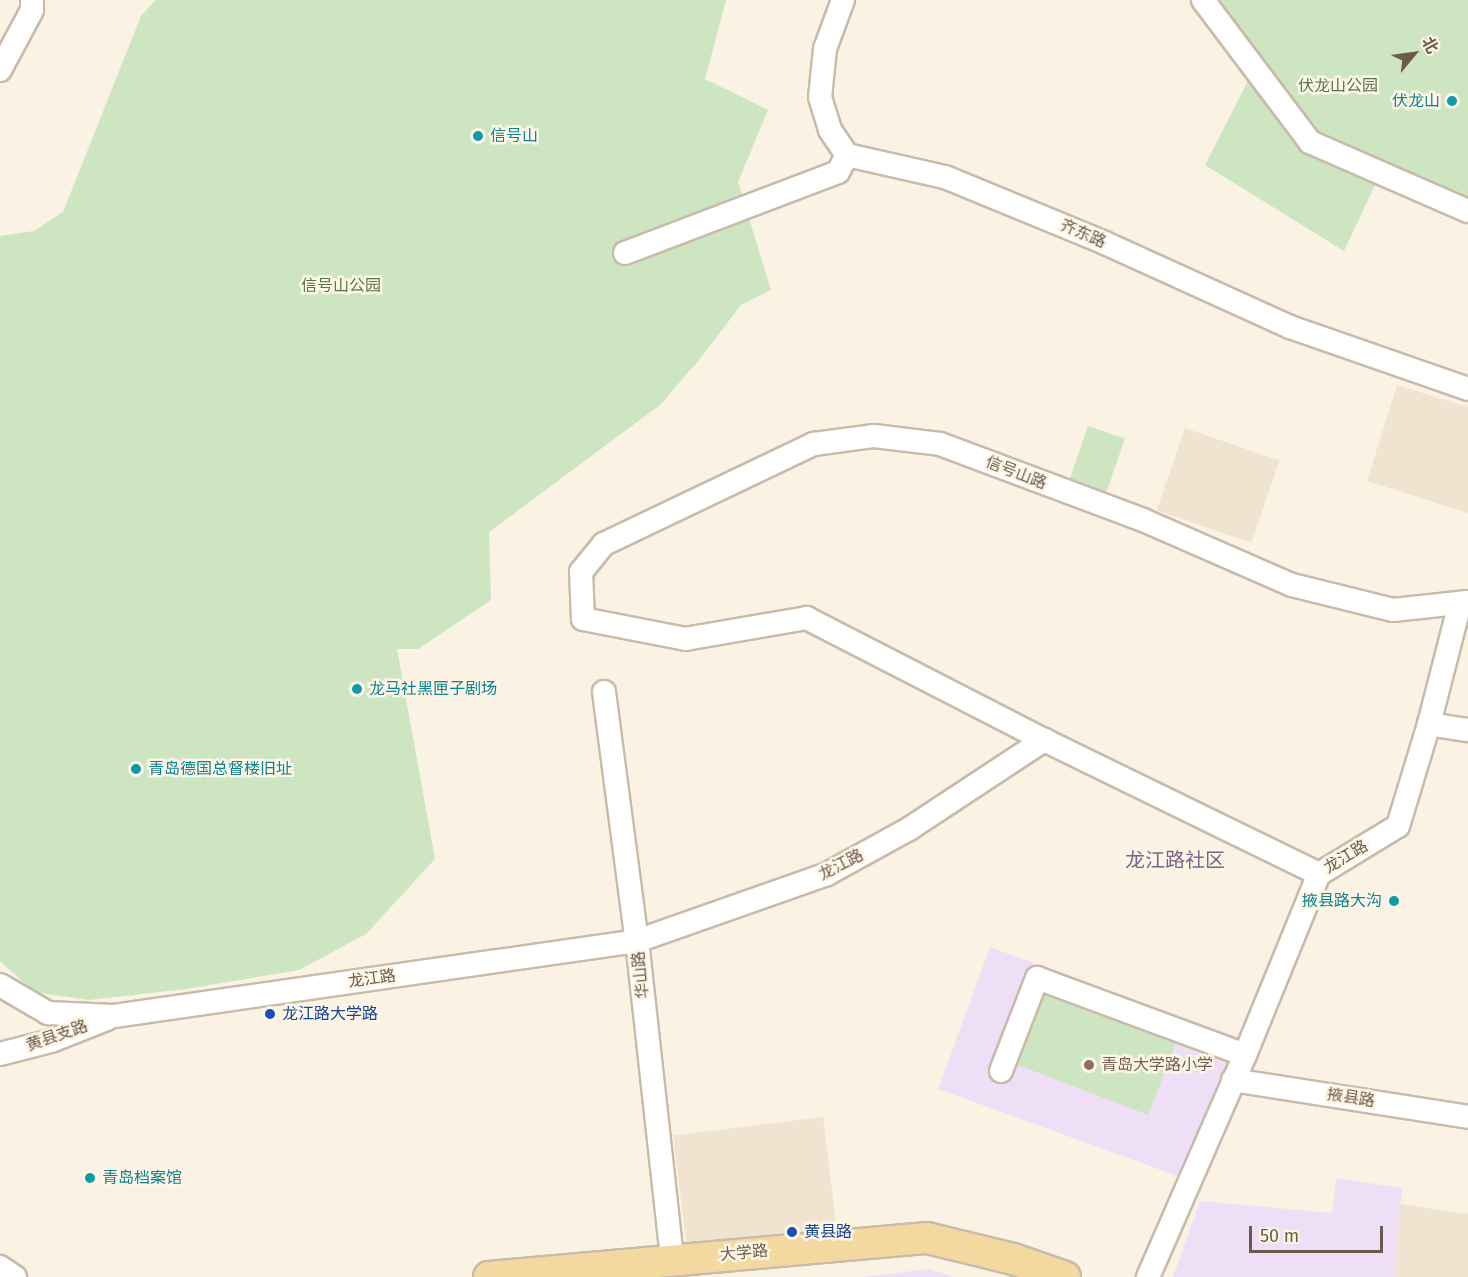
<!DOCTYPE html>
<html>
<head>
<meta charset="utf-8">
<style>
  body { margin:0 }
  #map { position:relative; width:1468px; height:1277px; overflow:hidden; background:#faf2e2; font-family:"Fira Sans","Noto Sans SC",sans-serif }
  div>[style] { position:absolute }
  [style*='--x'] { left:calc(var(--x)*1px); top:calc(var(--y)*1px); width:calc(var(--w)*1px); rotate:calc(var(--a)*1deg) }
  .residential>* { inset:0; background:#f0e4d1; transform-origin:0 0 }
  .education>* { inset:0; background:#efdff6; transform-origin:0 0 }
  .green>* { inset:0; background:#cee5c2; transform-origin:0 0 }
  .roads { filter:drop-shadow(2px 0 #c9baaa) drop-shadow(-2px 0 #c9baaa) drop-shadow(0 2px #c9baaa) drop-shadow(0 -2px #c9baaa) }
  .minor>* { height:22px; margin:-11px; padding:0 11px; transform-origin:11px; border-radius:11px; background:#fff }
  .major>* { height:30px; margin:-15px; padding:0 15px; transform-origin:15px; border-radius:15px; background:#f3d99f }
  .dots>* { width:16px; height:16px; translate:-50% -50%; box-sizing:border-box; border:3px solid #fdf6e7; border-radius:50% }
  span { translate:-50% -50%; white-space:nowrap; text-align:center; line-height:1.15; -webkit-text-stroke:5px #fdf6e7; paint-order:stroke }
  .park-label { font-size:16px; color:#537947 }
  .culture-label { font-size:16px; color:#0d838f }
  .right { translate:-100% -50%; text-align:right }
  .left { translate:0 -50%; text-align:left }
  .street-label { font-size:16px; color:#6e5a4b }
  .transit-label { font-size:16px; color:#164399 }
  .education-label { font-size:16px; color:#785e54 }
  .quarter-label { font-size:20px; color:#80638b }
  .north { position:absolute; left:1384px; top:24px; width:60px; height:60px; -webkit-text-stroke:4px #fdf6e7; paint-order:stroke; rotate:61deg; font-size:16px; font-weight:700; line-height:24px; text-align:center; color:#6e5a4b }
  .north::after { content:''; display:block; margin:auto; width:21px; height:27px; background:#6e5a4b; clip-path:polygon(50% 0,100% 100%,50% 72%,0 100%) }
  .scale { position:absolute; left:1249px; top:1226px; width:134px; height:27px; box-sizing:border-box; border:3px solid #6e5a4b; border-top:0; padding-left:8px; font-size:18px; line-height:21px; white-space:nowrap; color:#6e5a4b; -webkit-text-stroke:4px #fdf6e7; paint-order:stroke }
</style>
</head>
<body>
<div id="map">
  <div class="residential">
    <div style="clip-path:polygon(1397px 385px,1468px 407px,1468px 513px,1367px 481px)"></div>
    <div style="left:1185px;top:428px;width:100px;height:87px;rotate:19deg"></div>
    <div style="left:823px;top:1117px;width:113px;height:151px;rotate:83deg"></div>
    <div style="clip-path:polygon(1400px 1204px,1468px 1214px,1468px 1277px,1394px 1277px)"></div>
  </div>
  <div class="education">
    <div style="left:990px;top:947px;width:267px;height:151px;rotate:20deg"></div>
    <div style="clip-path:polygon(1336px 1178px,1402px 1188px,1394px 1277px,1173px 1277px,1200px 1201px,1332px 1213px)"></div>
    <div style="clip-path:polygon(930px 1269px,954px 1277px,862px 1277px)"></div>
  </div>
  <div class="green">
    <div style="clip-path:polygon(156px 0,726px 0,705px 79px,768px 110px,738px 182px,771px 290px,741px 305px,699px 360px,660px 405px,489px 532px,491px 600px,418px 649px,397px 649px,435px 859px,366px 934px,299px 970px,186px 989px,89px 1000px,34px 992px,0 961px,0 236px,34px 231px,63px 212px,141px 16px)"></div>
    <div style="clip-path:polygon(1205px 0,1468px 0,1468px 201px,1389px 174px,1374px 187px,1344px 251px,1205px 165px,1250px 77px)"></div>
    <div style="left:1088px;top:426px;width:39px;height:62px;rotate:19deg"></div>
    <div style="left:1037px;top:978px;width:153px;height:88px;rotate:21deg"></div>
  </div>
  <div class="roads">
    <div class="minor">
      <div style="--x:843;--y:0;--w:52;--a:110.2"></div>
      <div style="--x:825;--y:49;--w:48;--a:95.9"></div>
      <div style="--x:820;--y:97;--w:34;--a:73"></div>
      <div style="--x:830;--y:130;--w:30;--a:56"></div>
      <div style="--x:847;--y:155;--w:100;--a:12.7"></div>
      <div style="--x:945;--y:177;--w:173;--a:22.4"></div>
      <div style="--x:1105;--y:243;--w:203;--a:24.4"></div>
      <div style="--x:1290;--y:327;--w:188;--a:19.2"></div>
      <div style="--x:1203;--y:0;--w:178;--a:53"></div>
      <div style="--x:1310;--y:142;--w:172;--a:23.6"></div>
      <div style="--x:0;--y:70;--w:68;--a:-61.9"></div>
      <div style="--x:32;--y:10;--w:10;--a:-90"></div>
      <div style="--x:625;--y:253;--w:228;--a:-20.8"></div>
      <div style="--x:838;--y:172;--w:19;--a:-62"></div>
      <div style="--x:604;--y:692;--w:251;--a:82.5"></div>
      <div style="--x:637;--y:941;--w:320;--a:83.7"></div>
      <div style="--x:1429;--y:724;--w:39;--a:9"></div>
      <div style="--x:1319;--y:874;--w:306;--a:-154"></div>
      <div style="--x:1044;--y:740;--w:267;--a:-152.8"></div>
      <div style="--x:807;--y:618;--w:123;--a:170.2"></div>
      <div style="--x:686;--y:639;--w:105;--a:-169"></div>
      <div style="--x:583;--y:619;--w:47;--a:-92.4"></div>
      <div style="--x:581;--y:572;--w:36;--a:-51"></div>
      <div style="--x:604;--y:544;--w:233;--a:-25.5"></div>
      <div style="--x:814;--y:444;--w:61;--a:-7.6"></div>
      <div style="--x:874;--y:436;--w:66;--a:6.9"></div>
      <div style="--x:940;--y:444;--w:217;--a:20.5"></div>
      <div style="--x:1143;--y:520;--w:163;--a:23.6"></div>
      <div style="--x:1292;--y:585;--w:104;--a:13.9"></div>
      <div style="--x:1393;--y:610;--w:75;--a:-6.1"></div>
      <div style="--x:1319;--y:874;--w:92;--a:-31.3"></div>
      <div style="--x:1398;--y:826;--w:107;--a:-73.1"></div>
      <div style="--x:1429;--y:724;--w:125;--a:-75.6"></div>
      <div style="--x:0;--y:985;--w:56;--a:30.3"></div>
      <div style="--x:48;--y:1013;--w:66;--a:2.6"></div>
      <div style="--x:114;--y:1016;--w:528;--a:-8.16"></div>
      <div style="--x:637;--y:941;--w:201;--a:-19.4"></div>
      <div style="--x:827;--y:874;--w:94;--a:-28.8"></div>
      <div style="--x:909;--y:829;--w:162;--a:-33.4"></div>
      <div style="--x:0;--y:1054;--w:53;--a:-14.3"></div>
      <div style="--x:51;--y:1041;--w:60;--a:-21.4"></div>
      <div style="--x:1001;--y:1071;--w:100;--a:-68.8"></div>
      <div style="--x:1037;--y:978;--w:222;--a:20.3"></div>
      <div style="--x:1233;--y:1080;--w:238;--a:8.9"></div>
      <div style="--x:0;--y:1267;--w:18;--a:34"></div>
      <div style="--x:1148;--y:1277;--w:242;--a:-66.4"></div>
      <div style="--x:1245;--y:1055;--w:196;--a:-67.8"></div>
    </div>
    <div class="major">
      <div style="--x:489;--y:1277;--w:440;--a:-5.1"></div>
      <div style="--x:927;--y:1238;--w:89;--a:13.7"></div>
      <div style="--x:1013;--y:1259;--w:55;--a:19.1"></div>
    </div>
  </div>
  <div class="dots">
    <div style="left:1452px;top:101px;background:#0f9aa8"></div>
    <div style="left:478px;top:136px;background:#0f9aa8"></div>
    <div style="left:357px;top:689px;background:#0f9aa8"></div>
    <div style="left:136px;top:769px;background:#0f9aa8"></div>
    <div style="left:1394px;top:901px;background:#0f9aa8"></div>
    <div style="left:270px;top:1014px;background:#1a4fb4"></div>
    <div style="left:1089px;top:1065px;background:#8d6e63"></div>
    <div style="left:90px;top:1178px;background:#0f9aa8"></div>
    <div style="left:792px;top:1232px;background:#1a4fb4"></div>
  </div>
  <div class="park-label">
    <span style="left:1338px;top:86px">伏龙山公园</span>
    <span style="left:341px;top:286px">信号山公园</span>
  </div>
  <div class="culture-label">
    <span class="right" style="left:1440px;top:101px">伏龙山</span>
    <span class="left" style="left:490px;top:136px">信号山</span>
    <span class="left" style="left:369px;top:689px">龙马社黑匣子剧场</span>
    <span class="left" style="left:148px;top:769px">青岛德国总督楼旧址</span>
    <span class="right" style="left:1382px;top:901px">掖县路大沟</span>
    <span class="left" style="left:102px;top:1178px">青岛档案馆</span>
  </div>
  <div class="street-label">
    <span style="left:1083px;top:234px;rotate:23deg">齐东路</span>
    <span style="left:1016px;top:473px;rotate:21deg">信号山路</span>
    <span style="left:1346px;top:857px;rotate:-31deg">龙江路</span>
    <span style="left:841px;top:865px;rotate:-27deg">龙江路</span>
    <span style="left:641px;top:975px;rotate:-96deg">华山路</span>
    <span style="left:372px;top:979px;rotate:-8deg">龙江路</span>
    <span style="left:57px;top:1036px;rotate:-19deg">黄县支路</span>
    <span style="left:1351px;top:1098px;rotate:9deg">掖县路</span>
    <span style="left:744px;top:1253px;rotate:-5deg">大学路</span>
  </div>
  <div class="transit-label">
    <span class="left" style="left:282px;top:1014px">龙江路大学路</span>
    <span class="left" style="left:804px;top:1232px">黄县路</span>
  </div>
  <div class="education-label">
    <span class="left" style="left:1101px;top:1065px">青岛大学路小学</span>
  </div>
  <div class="quarter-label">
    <span style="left:1175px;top:860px">龙江路社区</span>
  </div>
  <div class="north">北</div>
  <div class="scale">50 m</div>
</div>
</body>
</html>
